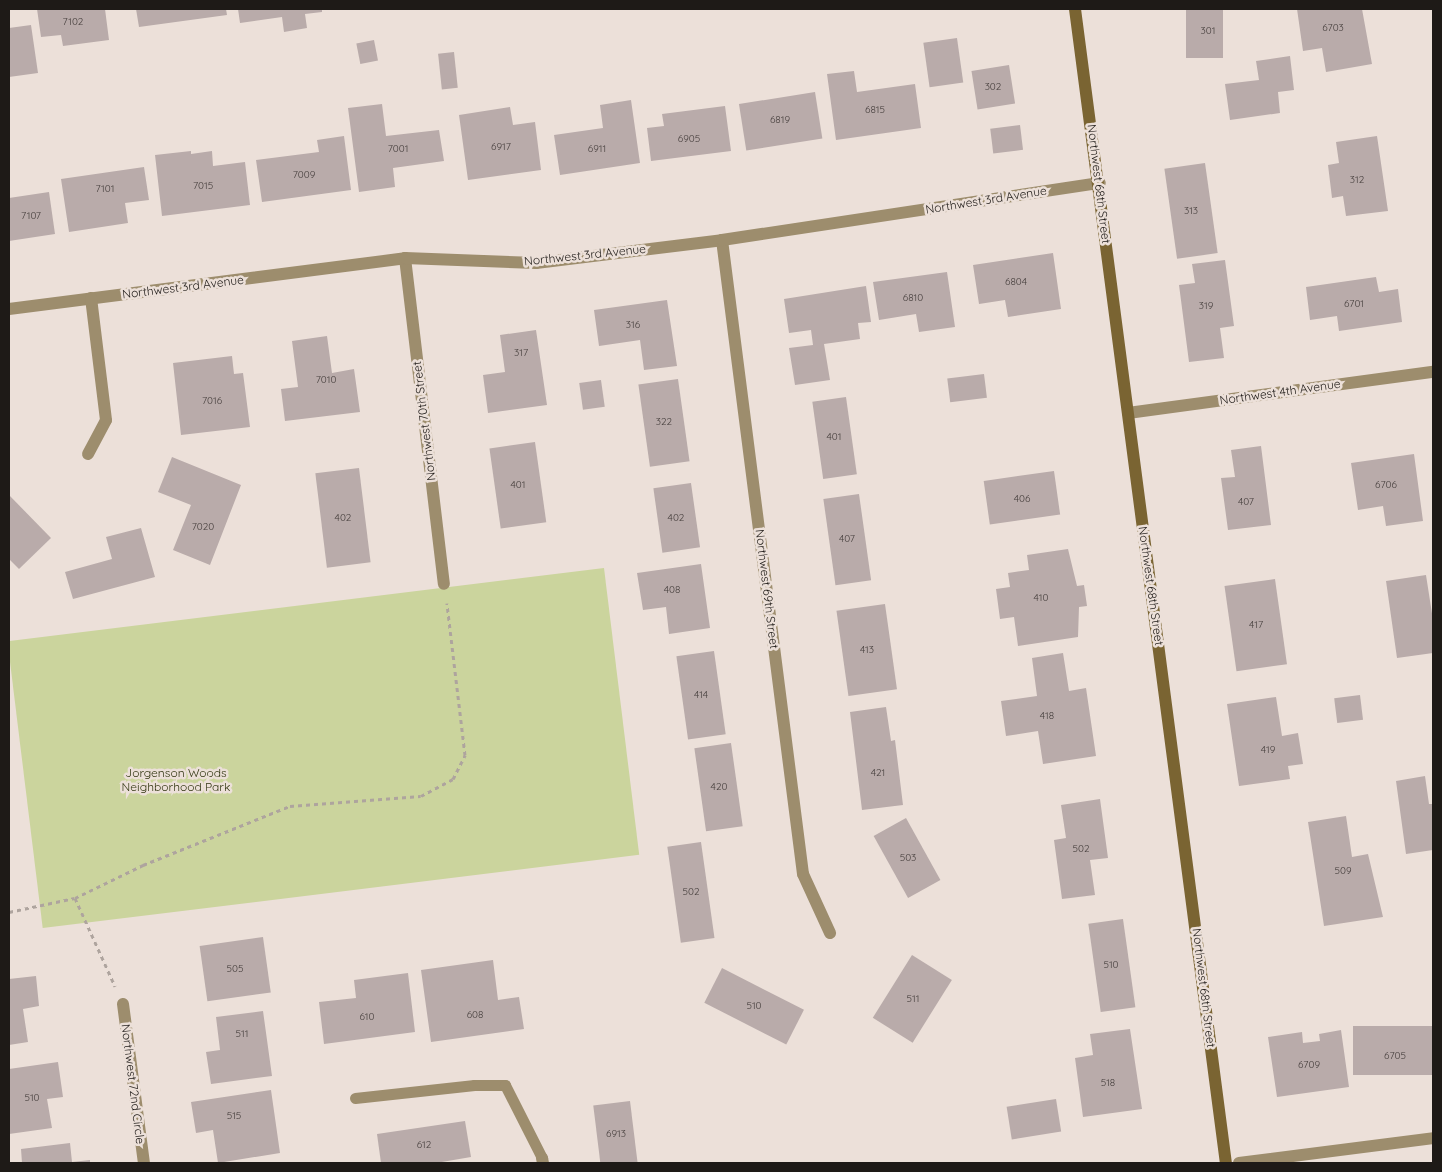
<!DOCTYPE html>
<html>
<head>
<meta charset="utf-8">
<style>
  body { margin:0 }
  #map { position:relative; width:1442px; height:1172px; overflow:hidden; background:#ece0d9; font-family:Quicksand,sans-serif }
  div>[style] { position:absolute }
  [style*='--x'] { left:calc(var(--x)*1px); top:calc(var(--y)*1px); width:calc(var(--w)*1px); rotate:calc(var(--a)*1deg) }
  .green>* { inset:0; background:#cbd49d; transform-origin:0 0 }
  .building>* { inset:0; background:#b9abaa; transform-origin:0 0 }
  .path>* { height:3px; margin-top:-1.5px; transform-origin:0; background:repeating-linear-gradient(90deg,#aea49e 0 4px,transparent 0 8px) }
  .lane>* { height:11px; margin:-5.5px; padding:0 5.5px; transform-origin:5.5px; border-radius:5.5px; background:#9d8d6d }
  .street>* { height:12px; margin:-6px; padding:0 6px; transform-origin:6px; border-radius:6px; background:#9d8d6d }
  .secondary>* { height:12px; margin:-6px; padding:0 6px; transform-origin:6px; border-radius:6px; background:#7a6432 }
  span { translate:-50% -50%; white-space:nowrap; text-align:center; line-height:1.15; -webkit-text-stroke:5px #ece0d9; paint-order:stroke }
  .number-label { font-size:10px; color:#453e3c }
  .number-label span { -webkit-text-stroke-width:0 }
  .street-label { font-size:12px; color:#1e1a17 }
  .park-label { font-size:12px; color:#313511 }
  .frame { position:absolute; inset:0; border:10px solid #1e1a17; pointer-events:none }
</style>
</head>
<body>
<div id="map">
  <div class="green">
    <div style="left:604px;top:568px;width:289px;height:601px;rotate:83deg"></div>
  </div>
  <div class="building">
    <div style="clip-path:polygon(37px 9px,105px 9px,109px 40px,63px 46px,61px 35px,41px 37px)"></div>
    <div style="clip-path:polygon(136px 9px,226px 9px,227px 15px,139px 27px)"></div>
    <div style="clip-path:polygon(238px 9px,322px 9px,322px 12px,305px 14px,307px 28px,284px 32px,282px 17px,240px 23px)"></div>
    <div style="left:1186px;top:9px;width:37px;height:49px"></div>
    <div style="clip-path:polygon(1297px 9px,1362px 9px,1372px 64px,1326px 72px,1322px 48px,1303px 51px)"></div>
    <div style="clip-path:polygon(31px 25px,38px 73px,9px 77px,9px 28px)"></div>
    <div style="left:957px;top:38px;width:45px;height:34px;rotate:82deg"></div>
    <div style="left:374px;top:40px;width:21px;height:18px;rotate:79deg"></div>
    <div style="left:454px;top:52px;width:36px;height:16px;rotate:84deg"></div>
    <div style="clip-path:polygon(1290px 56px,1294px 90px,1278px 92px,1280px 113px,1230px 120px,1225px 84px,1259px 80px,1256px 61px)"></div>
    <div style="left:1009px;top:65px;width:39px;height:38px;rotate:81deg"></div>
    <div style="clip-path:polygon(854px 71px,857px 92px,915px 84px,921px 128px,836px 140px,827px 74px)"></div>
    <div style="left:815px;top:92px;width:47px;height:77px;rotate:81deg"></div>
    <div style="clip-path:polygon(631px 100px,640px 163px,560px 175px,554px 135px,603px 128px,600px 105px)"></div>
    <div style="clip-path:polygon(382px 104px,386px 136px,439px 130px,444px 161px,393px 168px,395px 187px,359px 192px,348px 108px)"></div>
    <div style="clip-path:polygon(725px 106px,731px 151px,651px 161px,647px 128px,664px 126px,662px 114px)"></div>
    <div style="clip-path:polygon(510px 107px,513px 125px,535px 122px,541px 170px,468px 180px,459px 115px)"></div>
    <div style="left:1020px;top:125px;width:25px;height:30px;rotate:83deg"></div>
    <div style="clip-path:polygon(344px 136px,351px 190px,262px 202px,256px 160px,319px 152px,317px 140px)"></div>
    <div style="clip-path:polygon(1377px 136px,1388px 211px,1346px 216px,1343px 196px,1332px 198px,1328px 165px,1339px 163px,1336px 142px)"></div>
    <div style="clip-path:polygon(191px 151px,191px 154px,212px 151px,213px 166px,245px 162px,250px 205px,162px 216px,155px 155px)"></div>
    <div style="left:1205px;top:163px;width:91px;height:41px;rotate:82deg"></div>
    <div style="clip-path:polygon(144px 167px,149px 200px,125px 203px,128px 223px,69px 232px,61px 179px)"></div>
    <div style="clip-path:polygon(49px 192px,55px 234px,9px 241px,9px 198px)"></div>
    <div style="clip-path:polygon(1053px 253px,1061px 309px,1008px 317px,1005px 300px,979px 304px,973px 265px)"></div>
    <div style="clip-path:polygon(1225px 260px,1234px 326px,1220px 328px,1224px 358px,1189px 362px,1179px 285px,1195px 283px,1192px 264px)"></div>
    <div style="clip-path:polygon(947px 272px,955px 327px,919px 332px,916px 314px,879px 320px,873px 282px)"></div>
    <div style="clip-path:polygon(1376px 277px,1379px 292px,1398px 289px,1402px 322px,1339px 331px,1337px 316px,1310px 320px,1306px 287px)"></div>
    <div style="clip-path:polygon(866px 286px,871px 322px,858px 323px,860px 339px,824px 344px,830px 380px,795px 385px,789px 348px,813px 345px,811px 330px,789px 333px,784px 299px)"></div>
    <div style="clip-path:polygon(667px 300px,677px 366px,644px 370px,640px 340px,599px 346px,594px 310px)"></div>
    <div style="clip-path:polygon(536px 330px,547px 405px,488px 413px,483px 375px,505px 372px,500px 335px)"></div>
    <div style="clip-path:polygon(327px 336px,332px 373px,354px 369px,360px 412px,285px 421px,281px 389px,298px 387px,292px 341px)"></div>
    <div style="clip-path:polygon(232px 356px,234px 374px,243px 373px,250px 427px,181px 435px,173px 363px)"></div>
    <div style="left:984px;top:374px;width:24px;height:37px;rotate:83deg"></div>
    <div style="left:678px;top:379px;width:83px;height:40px;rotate:82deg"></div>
    <div style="left:601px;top:380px;width:27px;height:22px;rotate:82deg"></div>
    <div style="left:846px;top:397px;width:78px;height:34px;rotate:82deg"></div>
    <div style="left:535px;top:442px;width:81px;height:46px;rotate:82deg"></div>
    <div style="clip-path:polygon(1261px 446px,1271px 525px,1228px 530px,1221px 478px,1235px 477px,1231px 450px)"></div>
    <div style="clip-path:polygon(1414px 454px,1423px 521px,1386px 526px,1383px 506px,1358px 510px,1351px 463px)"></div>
    <div style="clip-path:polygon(172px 457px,241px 485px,210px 565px,173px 550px,191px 505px,158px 492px)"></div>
    <div style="left:359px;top:468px;width:95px;height:44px;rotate:83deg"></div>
    <div style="left:1054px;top:471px;width:44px;height:71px;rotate:82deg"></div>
    <div style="left:691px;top:483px;width:65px;height:38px;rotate:82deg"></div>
    <div style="left:859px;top:494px;width:87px;height:36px;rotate:82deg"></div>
    <div style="clip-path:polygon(9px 495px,51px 538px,19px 569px,9px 559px)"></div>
    <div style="clip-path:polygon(141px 528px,155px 577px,73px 599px,65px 572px,112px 559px,106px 537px)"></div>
    <div style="clip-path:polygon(1068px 549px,1077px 586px,1084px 585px,1087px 606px,1079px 607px,1078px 637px,1018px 646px,1014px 617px,1000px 619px,996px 589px,1010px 587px,1008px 573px,1029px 570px,1027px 555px)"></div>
    <div style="clip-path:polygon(701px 564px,710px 628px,669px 634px,666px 607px,643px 610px,637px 573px)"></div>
    <div style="clip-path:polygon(1426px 575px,1433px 620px,1433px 653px,1397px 658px,1386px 581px)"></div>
    <div style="left:1275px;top:579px;width:86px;height:51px;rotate:82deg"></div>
    <div style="left:885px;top:604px;width:86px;height:49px;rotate:82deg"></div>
    <div style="left:714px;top:651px;width:84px;height:38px;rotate:82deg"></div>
    <div style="clip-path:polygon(1063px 653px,1069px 691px,1086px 688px,1096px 756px,1043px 764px,1038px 731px,1006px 736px,1001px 701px,1037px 696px,1032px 658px)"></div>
    <div style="left:1360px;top:695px;width:25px;height:26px;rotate:83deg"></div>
    <div style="clip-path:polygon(1276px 697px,1282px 736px,1298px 733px,1303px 764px,1288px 766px,1290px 779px,1239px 786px,1227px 704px)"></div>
    <div style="clip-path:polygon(886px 707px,891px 741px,895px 740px,903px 805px,862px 810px,850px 712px)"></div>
    <div style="left:731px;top:743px;width:84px;height:37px;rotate:82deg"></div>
    <div style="clip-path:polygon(1425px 776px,1429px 804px,1433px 804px,1433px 850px,1406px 854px,1396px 781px)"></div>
    <div style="clip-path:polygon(1100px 799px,1108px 858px,1090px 860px,1095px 895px,1062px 899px,1054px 840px,1066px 838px,1061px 805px)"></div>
    <div style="clip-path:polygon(1346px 816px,1352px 857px,1368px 854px,1383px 917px,1324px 926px,1308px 822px)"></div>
    <div style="left:906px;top:818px;width:71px;height:37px;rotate:61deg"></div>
    <div style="left:701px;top:842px;width:97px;height:34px;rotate:82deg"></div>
    <div style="left:1123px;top:919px;width:89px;height:35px;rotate:82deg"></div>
    <div style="left:263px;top:937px;width:56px;height:64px;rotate:82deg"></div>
    <div style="left:912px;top:955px;width:47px;height:74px;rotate:32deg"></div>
    <div style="clip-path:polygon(493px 960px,498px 1000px,519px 997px,524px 1029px,431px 1042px,421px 970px)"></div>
    <div style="left:722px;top:968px;width:92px;height:39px;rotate:27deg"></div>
    <div style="clip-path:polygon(408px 973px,415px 1032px,324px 1044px,319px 1002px,356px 998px,354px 980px)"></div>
    <div style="clip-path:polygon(36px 976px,39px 1006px,23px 1009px,28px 1042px,9px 1045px,9px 979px)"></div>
    <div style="clip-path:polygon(263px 1011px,272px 1076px,211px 1084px,206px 1052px,220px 1050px,216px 1017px)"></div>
    <div style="left:1433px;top:1026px;width:49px;height:80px;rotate:90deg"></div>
    <div style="clip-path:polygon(1130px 1029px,1142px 1109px,1083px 1117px,1075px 1058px,1093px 1055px,1090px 1034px)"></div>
    <div style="clip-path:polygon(1341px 1030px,1349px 1087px,1277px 1097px,1268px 1037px,1302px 1032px,1303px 1043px,1320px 1041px,1319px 1034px)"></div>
    <div style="clip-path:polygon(58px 1062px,63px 1097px,47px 1099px,52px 1128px,9px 1134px,9px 1069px)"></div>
    <div style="clip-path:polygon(271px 1090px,280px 1153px,218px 1163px,213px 1130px,196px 1133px,191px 1102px)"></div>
    <div style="left:1056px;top:1099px;width:33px;height:50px;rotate:81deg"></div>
    <div style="left:630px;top:1101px;width:62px;height:37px;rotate:83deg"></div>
    <div style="clip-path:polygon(465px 1121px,471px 1157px,436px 1163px,381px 1163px,377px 1134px)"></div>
    <div style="clip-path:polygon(70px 1143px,72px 1162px,90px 1160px,90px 1163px,22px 1163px,21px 1149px)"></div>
  </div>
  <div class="path">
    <div style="--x:75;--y:898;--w:97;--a:65.6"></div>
    <div style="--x:9;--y:912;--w:67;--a:-12"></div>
    <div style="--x:75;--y:898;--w:76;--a:-25.9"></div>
    <div style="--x:143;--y:865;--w:158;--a:-21.9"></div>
    <div style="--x:290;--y:806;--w:131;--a:-4.4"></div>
    <div style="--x:421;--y:796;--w:36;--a:-28"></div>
    <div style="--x:453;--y:779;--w:27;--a:-63"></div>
    <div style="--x:465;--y:755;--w:153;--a:-96.8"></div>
  </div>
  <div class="lane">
    <div style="--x:355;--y:1098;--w:120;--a:-6.2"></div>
    <div style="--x:474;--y:1085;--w:31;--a:0"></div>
    <div style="--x:505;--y:1085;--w:82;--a:63.1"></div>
  </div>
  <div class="street">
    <div style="--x:722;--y:240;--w:639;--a:82.72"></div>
    <div style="--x:803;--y:874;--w:65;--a:65.4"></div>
    <div style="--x:405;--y:258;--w:328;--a:83.2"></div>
    <div style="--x:9;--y:309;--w:399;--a:-7.3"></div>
    <div style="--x:405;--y:258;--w:131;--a:2.2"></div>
    <div style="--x:536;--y:263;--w:187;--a:-7"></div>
    <div style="--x:722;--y:240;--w:382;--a:-8.6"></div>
    <div style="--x:1128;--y:413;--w:308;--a:-7.7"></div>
    <div style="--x:88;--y:454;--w:38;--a:-62"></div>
    <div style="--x:106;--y:420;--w:123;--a:-97"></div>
    <div style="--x:123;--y:1004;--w:160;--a:82.5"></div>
    <div style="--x:542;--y:1158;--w:5;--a:79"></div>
    <div style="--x:1239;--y:1163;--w:196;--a:-7.3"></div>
  </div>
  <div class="secondary">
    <div style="--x:1075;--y:9;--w:1164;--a:82.55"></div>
  </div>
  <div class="number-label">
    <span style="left:73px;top:22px">7102</span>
    <span style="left:1333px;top:28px">6703</span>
    <span style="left:1208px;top:31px">301</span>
    <span style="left:993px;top:87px">302</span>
    <span style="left:875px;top:110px">6815</span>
    <span style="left:780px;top:120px">6819</span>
    <span style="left:689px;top:139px">6905</span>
    <span style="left:501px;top:147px">6917</span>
    <span style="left:398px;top:149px">7001</span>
    <span style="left:597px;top:149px">6911</span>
    <span style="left:304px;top:175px">7009</span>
    <span style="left:1357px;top:180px">312</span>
    <span style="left:203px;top:186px">7015</span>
    <span style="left:105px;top:189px">7101</span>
    <span style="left:1191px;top:211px">313</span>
    <span style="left:31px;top:216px">7107</span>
    <span style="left:1016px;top:282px">6804</span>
    <span style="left:913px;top:298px">6810</span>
    <span style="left:1354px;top:304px">6701</span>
    <span style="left:1206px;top:306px">319</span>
    <span style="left:633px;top:325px">316</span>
    <span style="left:521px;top:353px">317</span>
    <span style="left:326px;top:380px">7010</span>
    <span style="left:212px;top:401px">7016</span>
    <span style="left:664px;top:422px">322</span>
    <span style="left:834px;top:437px">401</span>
    <span style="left:518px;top:485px">401</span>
    <span style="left:1386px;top:485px">6706</span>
    <span style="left:1022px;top:499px">406</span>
    <span style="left:1246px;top:502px">407</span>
    <span style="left:343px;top:518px">402</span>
    <span style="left:676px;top:518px">402</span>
    <span style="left:203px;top:527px">7020</span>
    <span style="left:847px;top:539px">407</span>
    <span style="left:672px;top:590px">408</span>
    <span style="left:1041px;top:598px">410</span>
    <span style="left:1256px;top:625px">417</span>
    <span style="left:867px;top:650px">413</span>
    <span style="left:701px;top:695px">414</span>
    <span style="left:1047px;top:716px">418</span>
    <span style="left:1268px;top:750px">419</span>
    <span style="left:878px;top:773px">421</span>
    <span style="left:719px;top:787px">420</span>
    <span style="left:1081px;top:849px">502</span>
    <span style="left:908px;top:858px">503</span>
    <span style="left:1343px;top:871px">509</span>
    <span style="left:691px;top:892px">502</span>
    <span style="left:1111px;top:965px">510</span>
    <span style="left:235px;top:969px">505</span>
    <span style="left:913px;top:999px">511</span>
    <span style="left:754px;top:1006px">510</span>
    <span style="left:475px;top:1015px">608</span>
    <span style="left:367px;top:1017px">610</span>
    <span style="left:242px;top:1034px">511</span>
    <span style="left:1395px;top:1056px">6705</span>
    <span style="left:1309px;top:1065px">6709</span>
    <span style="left:1108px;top:1083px">518</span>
    <span style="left:32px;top:1098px">510</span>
    <span style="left:234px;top:1116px">515</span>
    <span style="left:616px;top:1134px">6913</span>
    <span style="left:424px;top:1145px">612</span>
  </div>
  <div class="street-label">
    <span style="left:1099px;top:184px;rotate:83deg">Northwest 68th Street</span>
    <span style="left:986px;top:200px;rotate:-9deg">Northwest 3rd Avenue</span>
    <span style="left:585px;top:255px;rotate:-6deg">Northwest 3rd Avenue</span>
    <span style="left:183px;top:287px;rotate:-7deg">Northwest 3rd Avenue</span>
    <span style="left:1280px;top:392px;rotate:-8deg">Northwest 4th Avenue</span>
    <span style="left:424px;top:421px;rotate:-97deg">Northwest 70th Street</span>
    <span style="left:1151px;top:586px;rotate:82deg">Northwest 68th Street</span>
    <span style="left:767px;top:589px;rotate:83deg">Northwest 69th Street</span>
    <span style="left:1204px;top:988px;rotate:83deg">Northwest 68th Street</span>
    <span style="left:133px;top:1084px;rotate:83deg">Northwest 72nd Circle</span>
  </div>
  <div class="park-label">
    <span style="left:176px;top:780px">Jorgenson Woods<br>Neighborhood Park</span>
  </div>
  <div class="frame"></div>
</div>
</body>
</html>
